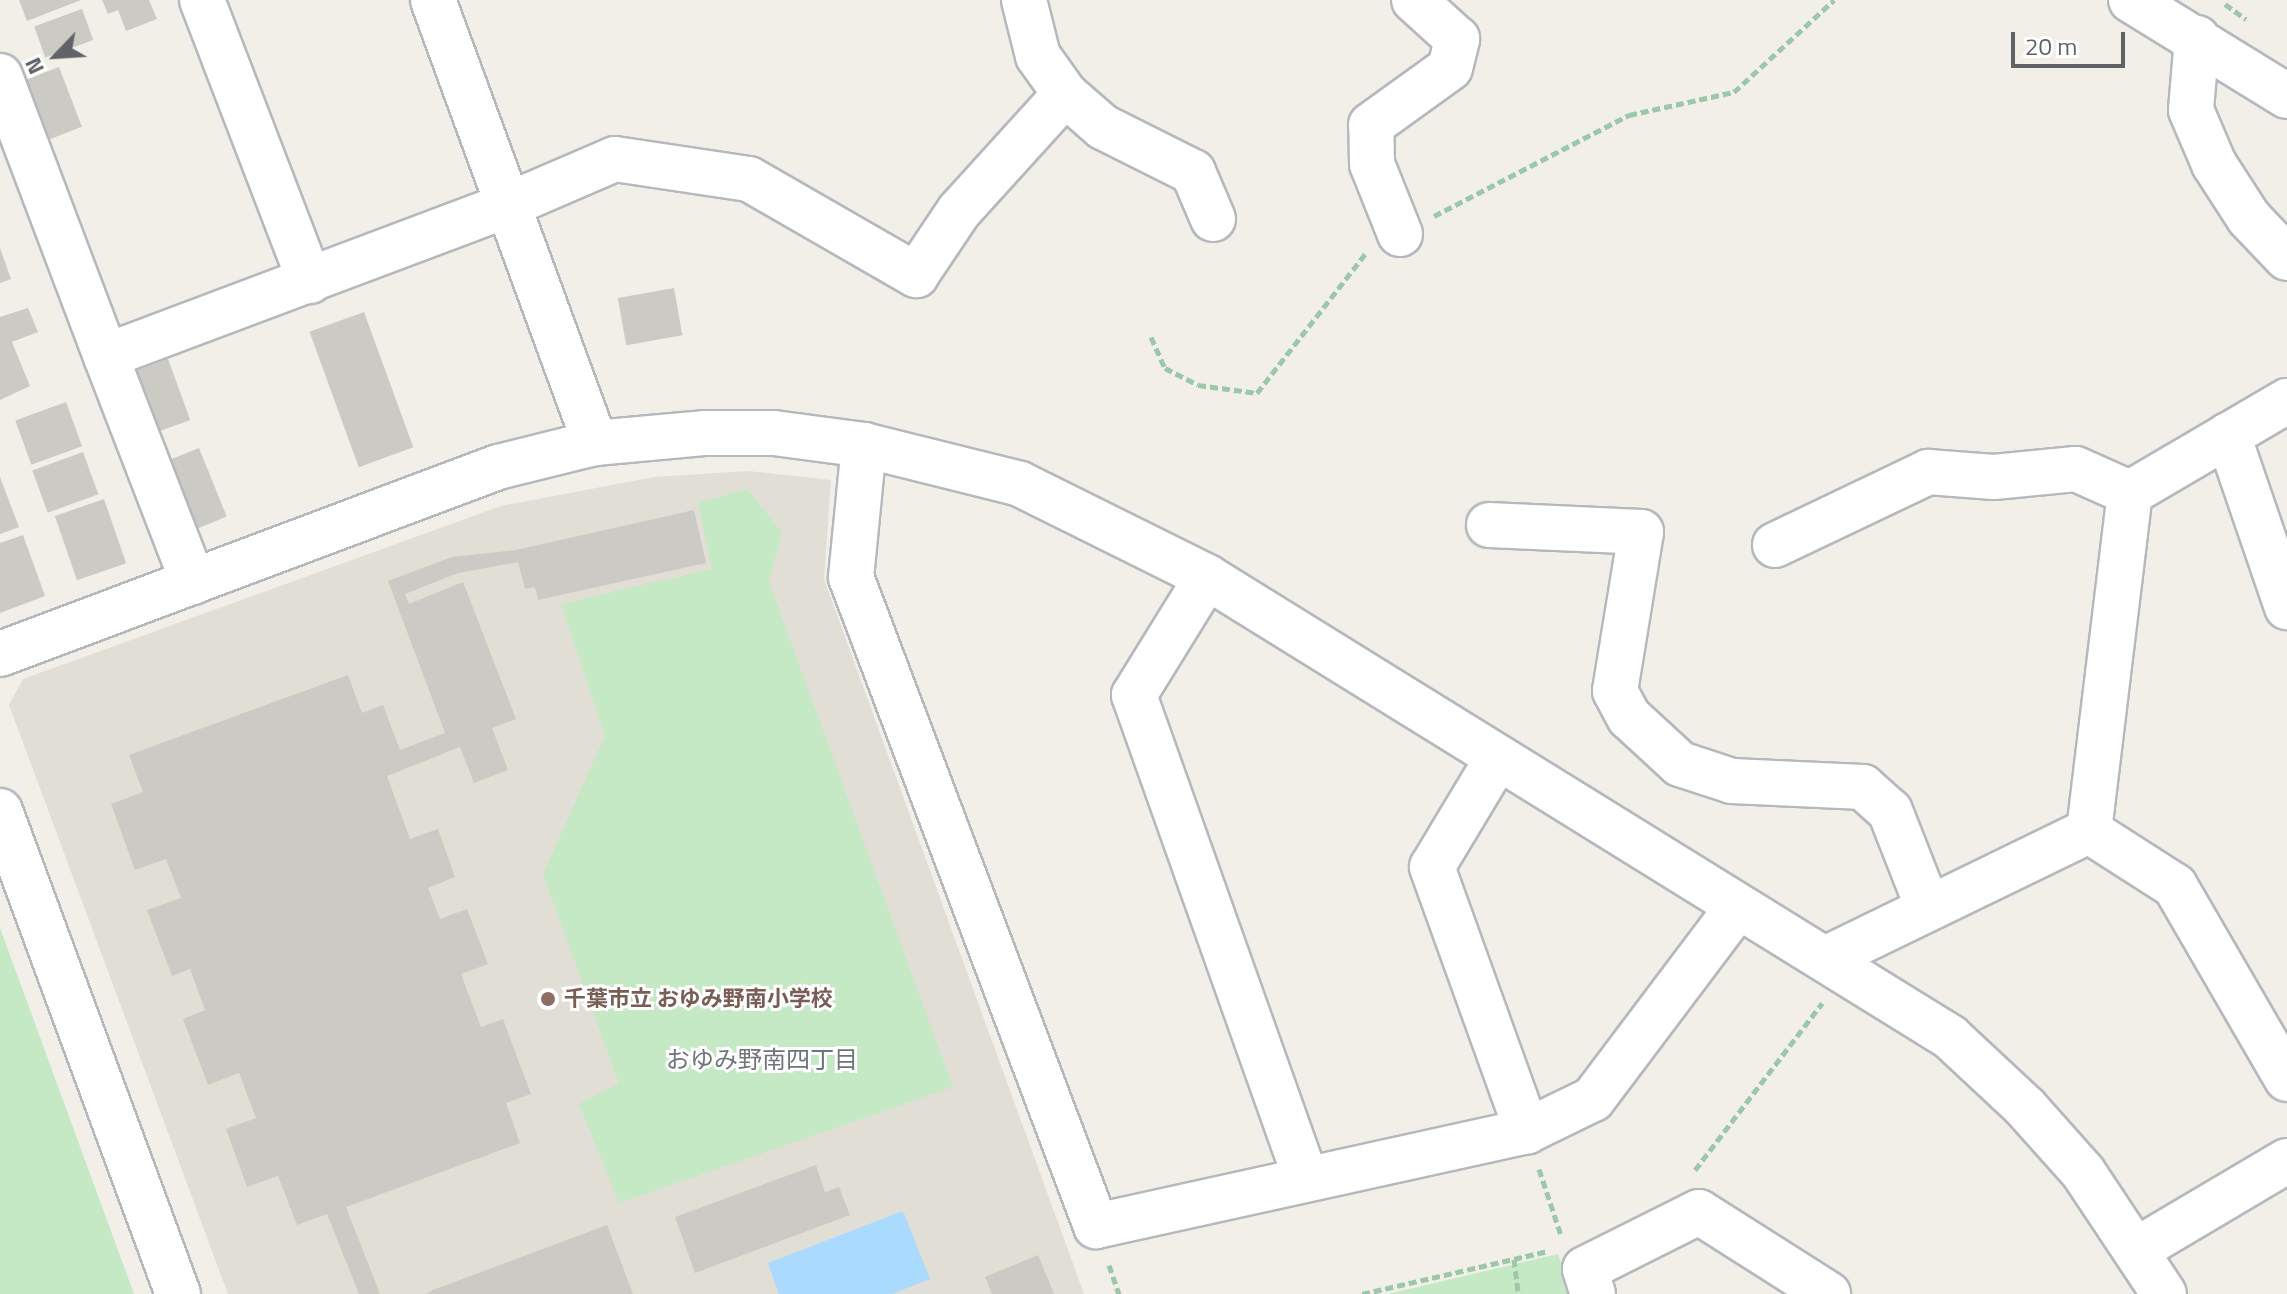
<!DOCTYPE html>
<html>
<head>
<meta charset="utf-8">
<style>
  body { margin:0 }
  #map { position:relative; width:2287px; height:1294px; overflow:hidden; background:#f1efe8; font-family:"Titillium Web","Noto Sans JP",sans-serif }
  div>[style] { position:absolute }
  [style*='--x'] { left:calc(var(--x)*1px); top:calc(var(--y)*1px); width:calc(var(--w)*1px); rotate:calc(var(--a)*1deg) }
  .education>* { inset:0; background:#e1ded6 }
  .green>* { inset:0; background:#c5e8c5 }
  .water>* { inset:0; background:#aadaff }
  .building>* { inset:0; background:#cccac5; transform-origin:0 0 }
  .path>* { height:5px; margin-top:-2.5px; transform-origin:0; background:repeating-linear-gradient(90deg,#9cc7a9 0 8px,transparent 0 12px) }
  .roads { filter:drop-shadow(2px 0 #b5b8bc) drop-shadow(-2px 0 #b5b8bc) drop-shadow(0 2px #b5b8bc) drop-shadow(0 -2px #b5b8bc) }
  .minor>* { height:44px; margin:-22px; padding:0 22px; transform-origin:22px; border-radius:22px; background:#fff }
  .dots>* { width:22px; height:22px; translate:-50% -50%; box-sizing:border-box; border:4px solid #fff; border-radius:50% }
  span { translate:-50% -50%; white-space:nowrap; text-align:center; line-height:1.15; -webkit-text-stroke:6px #fff; paint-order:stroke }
  .education-label { font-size:22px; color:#785e54; font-weight:700 }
  .left { translate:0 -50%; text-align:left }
  .neighbourhood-label { font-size:24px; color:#70757a }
  .north { position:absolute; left:16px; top:16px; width:80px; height:80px; -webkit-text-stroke:6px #fff; paint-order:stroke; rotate:245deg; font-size:22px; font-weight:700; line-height:32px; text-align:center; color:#5f6368 }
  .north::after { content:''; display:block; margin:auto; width:28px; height:36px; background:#5f6368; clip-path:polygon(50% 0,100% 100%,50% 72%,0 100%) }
  .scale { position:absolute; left:2011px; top:32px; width:114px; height:36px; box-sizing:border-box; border:4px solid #5f6368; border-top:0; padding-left:10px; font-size:24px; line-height:28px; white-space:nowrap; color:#5f6368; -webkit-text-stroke:6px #fff; paint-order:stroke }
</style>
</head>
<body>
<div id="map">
  <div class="education">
    <div style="clip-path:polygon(748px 471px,831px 480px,824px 579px,1084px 1294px,228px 1294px,9px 705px,23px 679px,501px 506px,654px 477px)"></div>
  </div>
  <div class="green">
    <div style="clip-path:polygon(747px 489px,782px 532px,769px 582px,953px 1087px,619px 1203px,579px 1104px,619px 1083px,543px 874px,605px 736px,561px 604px,712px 569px,698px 503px)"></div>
    <div style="clip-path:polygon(0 928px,134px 1294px,0 1294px)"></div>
    <div style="clip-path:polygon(1558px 1254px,1573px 1294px,1388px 1294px)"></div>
  </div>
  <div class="water">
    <div style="clip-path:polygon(903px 1211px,930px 1279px,892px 1294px,779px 1294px,768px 1263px)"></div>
  </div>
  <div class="building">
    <div style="clip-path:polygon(19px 0,81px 0,27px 21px)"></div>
    <div style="clip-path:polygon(102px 0,149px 0,157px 19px,126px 31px,118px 10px,108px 14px)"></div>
    <div style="left:82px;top:9px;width:33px;height:51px;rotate:70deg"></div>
    <div style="left:59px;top:67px;width:64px;height:43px;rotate:69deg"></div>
    <div style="clip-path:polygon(0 248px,11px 279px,0 283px)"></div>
    <div style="left:674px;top:288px;width:48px;height:57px;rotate:80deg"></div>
    <div style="clip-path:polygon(28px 308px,38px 332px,12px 342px,30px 386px,0 400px,0 317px)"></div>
    <div style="left:364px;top:312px;width:144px;height:58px;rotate:70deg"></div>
    <div style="left:168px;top:359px;width:65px;height:46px;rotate:70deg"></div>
    <div style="left:66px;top:402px;width:47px;height:54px;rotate:70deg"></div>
    <div style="left:199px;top:448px;width:74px;height:41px;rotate:68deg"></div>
    <div style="left:83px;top:452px;width:45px;height:54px;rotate:70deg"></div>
    <div style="clip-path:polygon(0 477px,19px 527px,0 534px)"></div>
    <div style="left:104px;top:499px;width:68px;height:52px;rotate:71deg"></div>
    <div style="clip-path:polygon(694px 510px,706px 563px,538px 600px,535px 587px,525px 589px,518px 562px,458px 573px,405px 594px,409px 604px,463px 582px,516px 719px,492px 728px,508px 770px,474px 783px,460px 747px,387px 776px,410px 839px,438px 829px,455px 877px,428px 888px,440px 919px,467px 909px,488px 964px,461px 974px,481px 1027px,503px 1019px,531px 1094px,506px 1103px,520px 1143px,346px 1207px,380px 1294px,359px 1294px,327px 1214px,297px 1225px,278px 1176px,247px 1187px,226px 1129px,256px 1118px,239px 1073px,208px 1085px,183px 1019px,205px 1010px,190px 969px,172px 976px,147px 910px,181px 898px,166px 859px,135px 870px,111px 804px,143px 792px,129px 755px,348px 675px,362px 713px,383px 705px,400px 750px,445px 733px,388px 581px,452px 557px,516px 550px)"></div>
    <div style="clip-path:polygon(23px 535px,45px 596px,0 613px,0 543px)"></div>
    <div style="clip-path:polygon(816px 1165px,825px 1192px,839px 1187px,850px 1215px,695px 1273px,675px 1217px)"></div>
    <div style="clip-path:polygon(607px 1225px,633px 1294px,426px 1294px,433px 1290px)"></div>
    <div style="clip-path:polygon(1038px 1255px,1054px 1294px,992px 1294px,985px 1277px)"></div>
  </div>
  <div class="path">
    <div style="--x:2225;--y:4;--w:26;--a:36"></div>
    <div style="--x:1434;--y:216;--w:220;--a:-27.4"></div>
    <div style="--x:1629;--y:115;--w:107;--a:-12.4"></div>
    <div style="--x:1734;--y:92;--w:136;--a:-42.6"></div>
    <div style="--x:1151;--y:337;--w:34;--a:66"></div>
    <div style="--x:1165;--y:368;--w:37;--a:27"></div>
    <div style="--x:1198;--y:385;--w:60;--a:7.7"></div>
    <div style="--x:1257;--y:393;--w:177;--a:-52.1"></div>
    <div style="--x:1539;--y:1169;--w:70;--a:71.6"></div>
    <div style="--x:1695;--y:1170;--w:210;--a:-52.7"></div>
    <div style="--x:1514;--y:1259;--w:35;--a:83"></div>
    <div style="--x:1109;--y:1265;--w:31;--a:71"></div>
    <div style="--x:1362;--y:1294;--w:191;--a:-13"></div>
  </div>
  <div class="roads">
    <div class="minor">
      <div style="--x:202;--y:0;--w:301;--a:69"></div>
      <div style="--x:433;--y:0;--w:472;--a:69.9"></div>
      <div style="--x:1024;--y:0;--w:58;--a:76"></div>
      <div style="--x:1038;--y:56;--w:47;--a:54.6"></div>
      <div style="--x:2131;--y:0;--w:183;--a:31.6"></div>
      <div style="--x:2197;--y:38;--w:72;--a:94.8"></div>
      <div style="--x:2191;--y:110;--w:59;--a:66.9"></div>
      <div style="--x:2214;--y:164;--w:64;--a:57.1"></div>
      <div style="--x:2249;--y:218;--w:55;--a:46.5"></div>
      <div style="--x:0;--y:76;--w:299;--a:69.3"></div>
      <div style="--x:1400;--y:234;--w:75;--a:-111.8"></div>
      <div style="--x:1372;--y:164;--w:39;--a:-91"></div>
      <div style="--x:1371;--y:125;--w:97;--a:-35.8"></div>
      <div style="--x:1450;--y:68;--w:30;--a:-76"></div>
      <div style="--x:1457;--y:39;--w:58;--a:-137.8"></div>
      <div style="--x:2228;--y:435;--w:182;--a:71.1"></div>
      <div style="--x:864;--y:445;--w:133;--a:95.6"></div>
      <div style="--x:851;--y:577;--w:694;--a:69.32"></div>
      <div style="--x:1096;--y:1226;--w:441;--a:-12.4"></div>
      <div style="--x:1527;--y:1131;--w:73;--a:-25.9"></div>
      <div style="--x:1593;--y:1099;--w:238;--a:-53"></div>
      <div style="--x:2130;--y:493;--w:182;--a:-30.4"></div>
      <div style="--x:1489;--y:525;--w:152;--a:2.6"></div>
      <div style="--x:1641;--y:532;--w:161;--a:99.3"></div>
      <div style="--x:1615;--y:691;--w:30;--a:62"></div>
      <div style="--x:1629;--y:717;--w:69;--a:42.7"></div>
      <div style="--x:1680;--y:764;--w:55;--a:18.1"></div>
      <div style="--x:1732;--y:781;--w:131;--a:2.6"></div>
      <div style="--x:1863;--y:787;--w:36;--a:42"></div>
      <div style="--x:1890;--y:811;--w:104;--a:68.6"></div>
      <div style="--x:1775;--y:545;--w:170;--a:-25.5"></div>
      <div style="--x:1928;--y:472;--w:66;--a:4.3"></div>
      <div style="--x:1994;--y:477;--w:82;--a:-5.6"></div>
      <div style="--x:2076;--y:469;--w:59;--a:24"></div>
      <div style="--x:1207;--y:577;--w:139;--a:121.7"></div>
      <div style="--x:1134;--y:695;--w:514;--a:70.44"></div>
      <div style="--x:193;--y:582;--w:242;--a:-111.1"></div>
      <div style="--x:106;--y:356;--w:429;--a:-20.6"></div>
      <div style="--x:508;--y:205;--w:116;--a:-23.3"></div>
      <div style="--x:615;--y:159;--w:135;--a:8.5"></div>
      <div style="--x:749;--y:179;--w:193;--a:29.9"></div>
      <div style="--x:916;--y:275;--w:77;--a:-56.1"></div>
      <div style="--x:959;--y:211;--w:158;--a:-47.8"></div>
      <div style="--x:1065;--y:94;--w:50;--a:41"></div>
      <div style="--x:1103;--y:127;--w:101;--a:26.6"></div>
      <div style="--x:1193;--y:172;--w:51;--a:66.9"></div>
      <div style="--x:0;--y:654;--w:532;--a:-20.58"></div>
      <div style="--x:498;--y:467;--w:100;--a:-13.9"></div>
      <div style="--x:595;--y:443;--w:109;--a:-5.2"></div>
      <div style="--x:704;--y:433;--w:70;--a:0"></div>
      <div style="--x:774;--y:433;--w:91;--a:7.6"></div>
      <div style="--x:864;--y:445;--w:161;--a:14"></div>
      <div style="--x:1020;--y:484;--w:209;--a:26.4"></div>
      <div style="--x:1207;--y:577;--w:874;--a:31.76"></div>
      <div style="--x:1950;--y:1037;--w:103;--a:43"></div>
      <div style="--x:2025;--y:1107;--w:87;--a:48.3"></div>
      <div style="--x:2083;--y:1172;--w:146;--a:56.4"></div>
      <div style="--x:1497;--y:759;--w:126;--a:121"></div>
      <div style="--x:1432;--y:867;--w:281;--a:70.2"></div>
      <div style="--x:0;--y:811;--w:515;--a:69.77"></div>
      <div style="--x:2089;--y:831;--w:340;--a:-83.1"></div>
      <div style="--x:1827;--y:958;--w:291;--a:-25.9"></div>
      <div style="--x:2089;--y:831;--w:102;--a:32.6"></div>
      <div style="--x:2175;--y:886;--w:223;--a:59.9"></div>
      <div style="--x:2138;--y:1249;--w:173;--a:-30.6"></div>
      <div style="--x:1593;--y:1294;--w:26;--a:-108"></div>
      <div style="--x:1585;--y:1269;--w:127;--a:-26.6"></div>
      <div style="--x:1699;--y:1212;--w:153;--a:32.4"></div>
    </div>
  </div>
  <div class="dots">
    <div style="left:548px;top:999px;background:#8d6e63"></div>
  </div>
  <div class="education-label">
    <span class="left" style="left:564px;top:999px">千葉市立 おゆみ野南小学校</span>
  </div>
  <div class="neighbourhood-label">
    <span style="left:762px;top:1060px">おゆみ野南四丁目</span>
  </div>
  <div class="north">N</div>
  <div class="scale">20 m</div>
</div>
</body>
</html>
